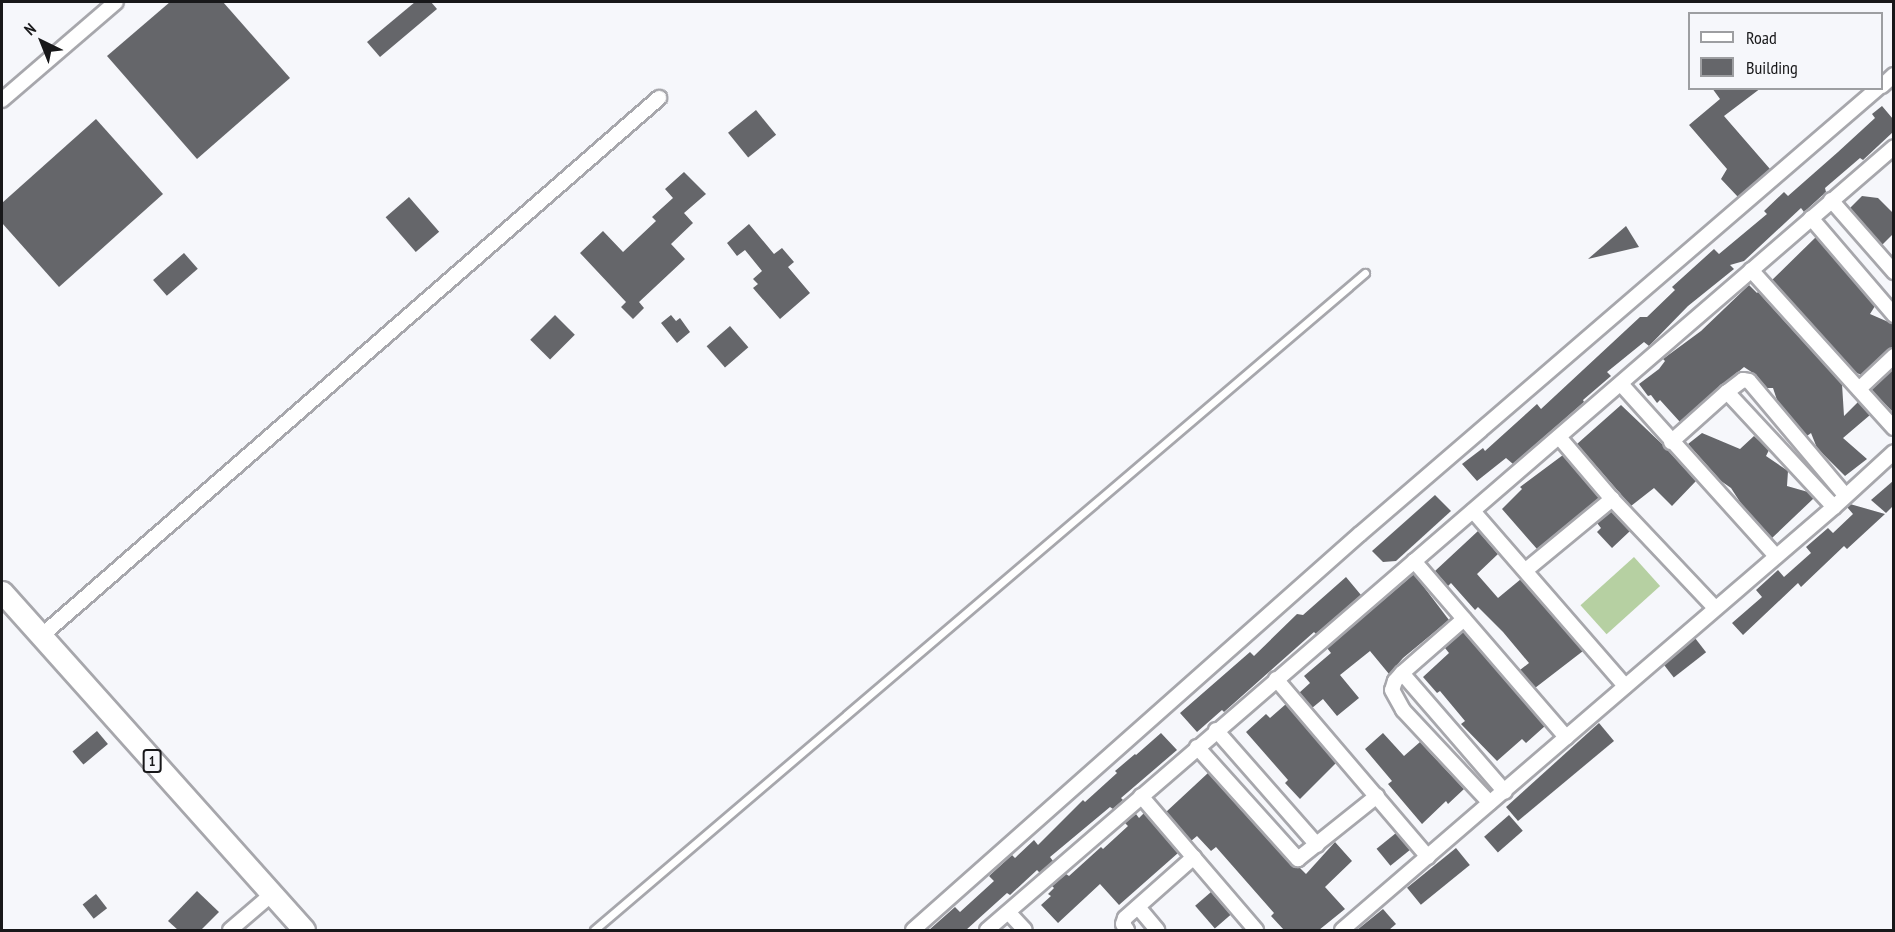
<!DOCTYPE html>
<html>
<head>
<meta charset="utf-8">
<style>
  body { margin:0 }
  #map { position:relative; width:1895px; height:932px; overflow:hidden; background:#f6f7fb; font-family:"PT Sans Narrow",sans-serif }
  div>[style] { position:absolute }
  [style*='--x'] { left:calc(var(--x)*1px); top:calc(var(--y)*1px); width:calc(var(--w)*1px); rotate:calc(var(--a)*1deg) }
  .green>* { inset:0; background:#b6d0a2; transform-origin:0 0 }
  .building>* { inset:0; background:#65666a; transform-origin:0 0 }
  .roads { filter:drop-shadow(2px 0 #a7a7ac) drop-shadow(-2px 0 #a7a7ac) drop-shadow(0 2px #a7a7ac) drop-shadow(0 -2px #a7a7ac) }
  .service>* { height:7px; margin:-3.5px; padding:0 3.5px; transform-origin:3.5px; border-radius:3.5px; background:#fff }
  .minor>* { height:14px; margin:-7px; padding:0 7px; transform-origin:7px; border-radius:7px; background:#fff }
  .trunk>* { height:21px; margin:-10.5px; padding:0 10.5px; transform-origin:10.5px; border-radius:10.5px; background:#fff }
  span { translate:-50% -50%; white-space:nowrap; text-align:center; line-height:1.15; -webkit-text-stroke:5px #f6f7fb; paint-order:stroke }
  .shield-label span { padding:2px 4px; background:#f6f7fb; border:2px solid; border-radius:4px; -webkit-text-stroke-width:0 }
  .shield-label { font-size:14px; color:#18181a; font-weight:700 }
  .frame { position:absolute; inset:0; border:3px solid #18181a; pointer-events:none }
  .legend { position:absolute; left:1688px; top:12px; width:195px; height:78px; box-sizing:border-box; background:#f6f7fb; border:2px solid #9d9ea1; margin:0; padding:8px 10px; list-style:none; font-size:18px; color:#18181a }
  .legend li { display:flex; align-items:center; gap:12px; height:30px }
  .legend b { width:30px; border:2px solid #9d9ea1 }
  .north { position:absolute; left:12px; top:12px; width:60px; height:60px; -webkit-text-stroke:4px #f6f7fb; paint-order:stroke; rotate:317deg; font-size:16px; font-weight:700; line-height:24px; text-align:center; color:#18181a }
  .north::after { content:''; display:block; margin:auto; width:21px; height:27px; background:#18181a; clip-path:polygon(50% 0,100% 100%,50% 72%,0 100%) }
</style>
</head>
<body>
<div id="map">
  <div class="green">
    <div style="left:1634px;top:557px;width:39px;height:72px;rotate:48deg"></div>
  </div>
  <div class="building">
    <div style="clip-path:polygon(170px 2px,223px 2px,290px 78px,197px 159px,107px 56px)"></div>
    <div style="clip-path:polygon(415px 2px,431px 2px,437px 9px,380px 57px,367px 42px)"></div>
    <div style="clip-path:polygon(1712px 88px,1761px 88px,1724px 116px,1770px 169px,1738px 197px,1721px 179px,1727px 169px,1689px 125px,1720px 99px)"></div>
    <div style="clip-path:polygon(1882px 106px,1893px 119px,1893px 132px,1863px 160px,1860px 158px,1825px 188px,1826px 192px,1804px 212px,1801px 208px,1744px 261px,1730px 265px,1734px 269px,1688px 306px,1649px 346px,1644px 342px,1607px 372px,1611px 376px,1583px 400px,1584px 402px,1513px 464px,1506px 458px,1477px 481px,1462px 464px,1483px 448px,1485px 451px,1537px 404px,1541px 409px,1640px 317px,1647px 317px,1675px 290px,1672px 287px,1714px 249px,1719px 254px,1767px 214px,1764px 211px,1784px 192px,1788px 196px,1838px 152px,1875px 118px,1872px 114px)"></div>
    <div style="left:756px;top:110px;width:32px;height:36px;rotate:51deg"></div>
    <div style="clip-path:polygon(96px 119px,163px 194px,59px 287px,2px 223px,2px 203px)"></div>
    <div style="clip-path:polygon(684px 172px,706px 194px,684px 213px,693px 223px,671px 244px,685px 259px,639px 302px,644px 308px,633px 319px,621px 307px,626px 302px,580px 253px,603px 231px,623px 252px,656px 221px,652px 217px,673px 198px,665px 189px)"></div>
    <div style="clip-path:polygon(1862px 196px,1878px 198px,1893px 213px,1893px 234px,1882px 245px,1850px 208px)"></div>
    <div style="left:409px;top:197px;width:46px;height:31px;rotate:49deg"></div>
    <div style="clip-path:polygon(749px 224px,774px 254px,782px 248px,794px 262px,788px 267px,810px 293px,780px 319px,753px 288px,758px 284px,753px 279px,762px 271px,745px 250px,737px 256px,727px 243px)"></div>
    <div style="clip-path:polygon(1626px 226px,1639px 247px,1588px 259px)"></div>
    <div style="clip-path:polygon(1816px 237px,1875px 306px,1870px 314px,1893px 324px,1893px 347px,1861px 375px,1855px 372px,1772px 280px)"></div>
    <div style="left:184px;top:253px;width:21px;height:41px;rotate:49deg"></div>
    <div style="clip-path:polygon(1749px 285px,1757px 293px,1758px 292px,1842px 384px,1844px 416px,1858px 402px,1870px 415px,1843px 438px,1867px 459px,1845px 476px,1817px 448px,1811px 433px,1807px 436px,1777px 400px,1773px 388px,1767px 388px,1756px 375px,1744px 367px,1680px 422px,1660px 400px,1657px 403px,1651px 395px,1648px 396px,1639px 384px,1659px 369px,1665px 361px,1663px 359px,1701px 331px)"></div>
    <div style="left:555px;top:315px;width:28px;height:35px;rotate:45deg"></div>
    <div style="clip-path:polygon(671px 315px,676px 321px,680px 318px,690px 332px,677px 343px,661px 323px)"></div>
    <div style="left:730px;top:326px;width:28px;height:31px;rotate:49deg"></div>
    <div style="clip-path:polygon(1893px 369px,1893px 412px,1871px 390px)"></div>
    <div style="clip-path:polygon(1621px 405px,1662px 444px,1696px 481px,1672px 506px,1654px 488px,1631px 506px,1577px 444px)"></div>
    <div style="clip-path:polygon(1702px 433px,1740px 449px,1754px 436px,1769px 450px,1766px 456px,1788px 471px,1787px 486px,1808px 492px,1814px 498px,1772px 538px,1742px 505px,1731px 488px,1721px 481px,1688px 444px)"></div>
    <div style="clip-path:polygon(1563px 455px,1599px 498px,1537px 549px,1502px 509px,1522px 489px,1520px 487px)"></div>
    <div style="clip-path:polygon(1893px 481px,1893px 506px,1886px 513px,1871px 500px)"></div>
    <div style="clip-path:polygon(1435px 495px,1451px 511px,1396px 561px,1383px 562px,1372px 551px)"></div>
    <div style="clip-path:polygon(1850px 504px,1885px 514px,1847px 549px,1844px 546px,1801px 587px,1798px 583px,1743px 635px,1732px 623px,1762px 597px,1756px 590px,1778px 570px,1784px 577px,1811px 553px,1806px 547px,1828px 528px,1833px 533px,1853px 514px,1847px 507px)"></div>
    <div style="clip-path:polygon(1611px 511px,1630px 531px,1612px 548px,1597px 532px,1601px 528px,1597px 523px)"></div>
    <div style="clip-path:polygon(1478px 531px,1498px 554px,1477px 574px,1498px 598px,1521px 579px,1583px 651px,1535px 688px,1520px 670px,1529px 663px,1503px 632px,1478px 607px,1475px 610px,1451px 583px,1448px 586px,1435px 571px)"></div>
    <div style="clip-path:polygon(1414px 574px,1449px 620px,1403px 658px,1389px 674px,1370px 651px,1340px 675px,1359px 698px,1337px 716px,1323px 699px,1312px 708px,1299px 693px,1310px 683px,1304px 676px,1331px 653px,1327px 648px)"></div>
    <div style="clip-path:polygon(1346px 577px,1361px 595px,1316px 634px,1314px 632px,1224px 712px,1222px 710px,1197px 732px,1180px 713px,1250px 652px,1254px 656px,1297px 614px,1303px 615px)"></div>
    <div style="clip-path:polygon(1461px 633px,1464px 633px,1545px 726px,1526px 743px,1522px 739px,1497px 761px,1461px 724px,1465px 721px,1440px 691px,1437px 693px,1423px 677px,1449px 653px,1445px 648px)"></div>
    <div style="left:1695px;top:638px;width:18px;height:41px;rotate:52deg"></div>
    <div style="clip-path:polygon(1286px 704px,1336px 763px,1300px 799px,1285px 783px,1288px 780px,1246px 732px,1266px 714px,1270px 718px)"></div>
    <div style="clip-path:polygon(1599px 723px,1614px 741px,1518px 821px,1506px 807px)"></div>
    <div style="left:97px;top:731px;width:17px;height:32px;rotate:50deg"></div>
    <div style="clip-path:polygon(1161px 733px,1177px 750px,1121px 798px,1123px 800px,1113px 809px,1110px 807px,1050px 857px,1053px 861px,1040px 873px,1037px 870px,1010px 895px,1007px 893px,966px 930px,929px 930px,955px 907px,960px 912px,994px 881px,989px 876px,1012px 855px,1015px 858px,1034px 840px,1038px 845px,1083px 800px,1085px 802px,1117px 773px,1115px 771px,1135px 754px,1136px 755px)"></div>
    <div style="clip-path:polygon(1383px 733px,1404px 756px,1420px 742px,1464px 789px,1448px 804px,1446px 801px,1422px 824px,1388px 784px,1392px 781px,1365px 749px)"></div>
    <div style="clip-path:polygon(1208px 773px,1291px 865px,1300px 868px,1306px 874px,1335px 842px,1352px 861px,1325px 887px,1345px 909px,1319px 930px,1284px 930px,1271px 916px,1274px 913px,1216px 847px,1211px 851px,1197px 836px,1191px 841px,1166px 812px)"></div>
    <div style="clip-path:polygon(1144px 813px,1178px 853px,1119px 905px,1100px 884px,1058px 923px,1041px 905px,1051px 896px,1048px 894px,1054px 888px,1052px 886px,1066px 874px,1069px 876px,1101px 847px,1103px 849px,1128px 826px,1125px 823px,1136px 814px,1139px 818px)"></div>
    <div style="left:1509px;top:815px;width:21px;height:33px;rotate:49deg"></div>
    <div style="left:1396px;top:833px;width:22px;height:25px;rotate:51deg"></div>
    <div style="left:1456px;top:848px;width:22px;height:63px;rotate:51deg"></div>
    <div style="clip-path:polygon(197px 891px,219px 912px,201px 930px,178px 930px,168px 921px)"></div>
    <div style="left:1211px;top:892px;width:30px;height:21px;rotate:49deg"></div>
    <div style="left:96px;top:894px;width:18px;height:17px;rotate:52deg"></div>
    <div style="clip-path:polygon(1383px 909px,1396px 924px,1389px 930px,1357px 930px)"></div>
  </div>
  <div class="roads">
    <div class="service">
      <div style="--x:594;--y:930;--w:1013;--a:-40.44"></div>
    </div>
    <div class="minor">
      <div style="--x:1882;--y:86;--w:16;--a:-43"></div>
      <div style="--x:2;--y:100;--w:150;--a:-40.7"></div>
      <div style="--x:1831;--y:200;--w:96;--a:48.8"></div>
      <div style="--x:1811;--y:218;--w:128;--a:49.4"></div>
      <div style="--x:1751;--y:270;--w:213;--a:47.9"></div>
      <div style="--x:1621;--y:384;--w:232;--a:48"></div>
      <div style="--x:1859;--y:389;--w:48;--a:-43.3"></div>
      <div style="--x:1727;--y:392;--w:20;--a:-37"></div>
      <div style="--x:1743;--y:380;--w:6;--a:9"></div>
      <div style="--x:1749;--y:381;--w:149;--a:49.9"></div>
      <div style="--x:1559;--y:437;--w:82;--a:49.5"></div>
      <div style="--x:1612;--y:499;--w:149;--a:46.6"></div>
      <div style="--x:1671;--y:442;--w:75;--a:-41.8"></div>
      <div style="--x:1727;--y:392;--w:157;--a:47.1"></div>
      <div style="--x:1473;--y:511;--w:232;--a:49"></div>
      <div style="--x:1414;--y:561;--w:233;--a:49.2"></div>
      <div style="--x:1526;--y:570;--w:112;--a:-39.5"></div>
      <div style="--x:1464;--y:619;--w:82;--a:138.9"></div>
      <div style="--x:1402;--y:673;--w:11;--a:131"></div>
      <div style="--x:1395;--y:681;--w:9;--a:108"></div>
      <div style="--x:1392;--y:690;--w:23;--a:61"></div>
      <div style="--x:1403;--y:710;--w:127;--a:46.9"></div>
      <div style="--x:40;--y:637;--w:821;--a:-41.05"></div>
      <div style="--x:1402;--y:673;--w:157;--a:49.1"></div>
      <div style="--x:1276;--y:679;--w:234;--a:49.5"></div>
      <div style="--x:1216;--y:730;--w:153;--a:48.7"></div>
      <div style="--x:1197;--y:747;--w:151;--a:48"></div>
      <div style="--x:1298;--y:859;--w:101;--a:-38.6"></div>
      <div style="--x:1141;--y:796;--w:177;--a:49.4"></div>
      <div style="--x:1138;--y:907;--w:30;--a:50"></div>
      <div style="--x:1009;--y:913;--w:23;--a:47"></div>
      <div style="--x:230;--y:930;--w:55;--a:-40.6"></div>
      <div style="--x:913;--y:930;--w:597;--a:-41.54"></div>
      <div style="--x:1360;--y:534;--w:684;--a:-40.73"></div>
      <div style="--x:987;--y:930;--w:1198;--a:-40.8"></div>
      <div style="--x:1127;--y:930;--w:7;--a:-124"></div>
      <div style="--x:1123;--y:924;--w:6;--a:-72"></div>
      <div style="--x:1125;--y:918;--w:92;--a:-41.5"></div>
      <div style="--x:1342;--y:930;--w:649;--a:-40.69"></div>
      <div style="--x:1834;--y:507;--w:81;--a:-42.5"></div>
    </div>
    <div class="trunk">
      <div style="--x:2;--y:592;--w:453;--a:48.2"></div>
    </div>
  </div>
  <div class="shield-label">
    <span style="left:152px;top:761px">1</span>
  </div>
  <div class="frame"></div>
  <ul class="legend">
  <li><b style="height:8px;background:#fff"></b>Road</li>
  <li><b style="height:16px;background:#65666a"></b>Building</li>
  </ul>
  <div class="north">N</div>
</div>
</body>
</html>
